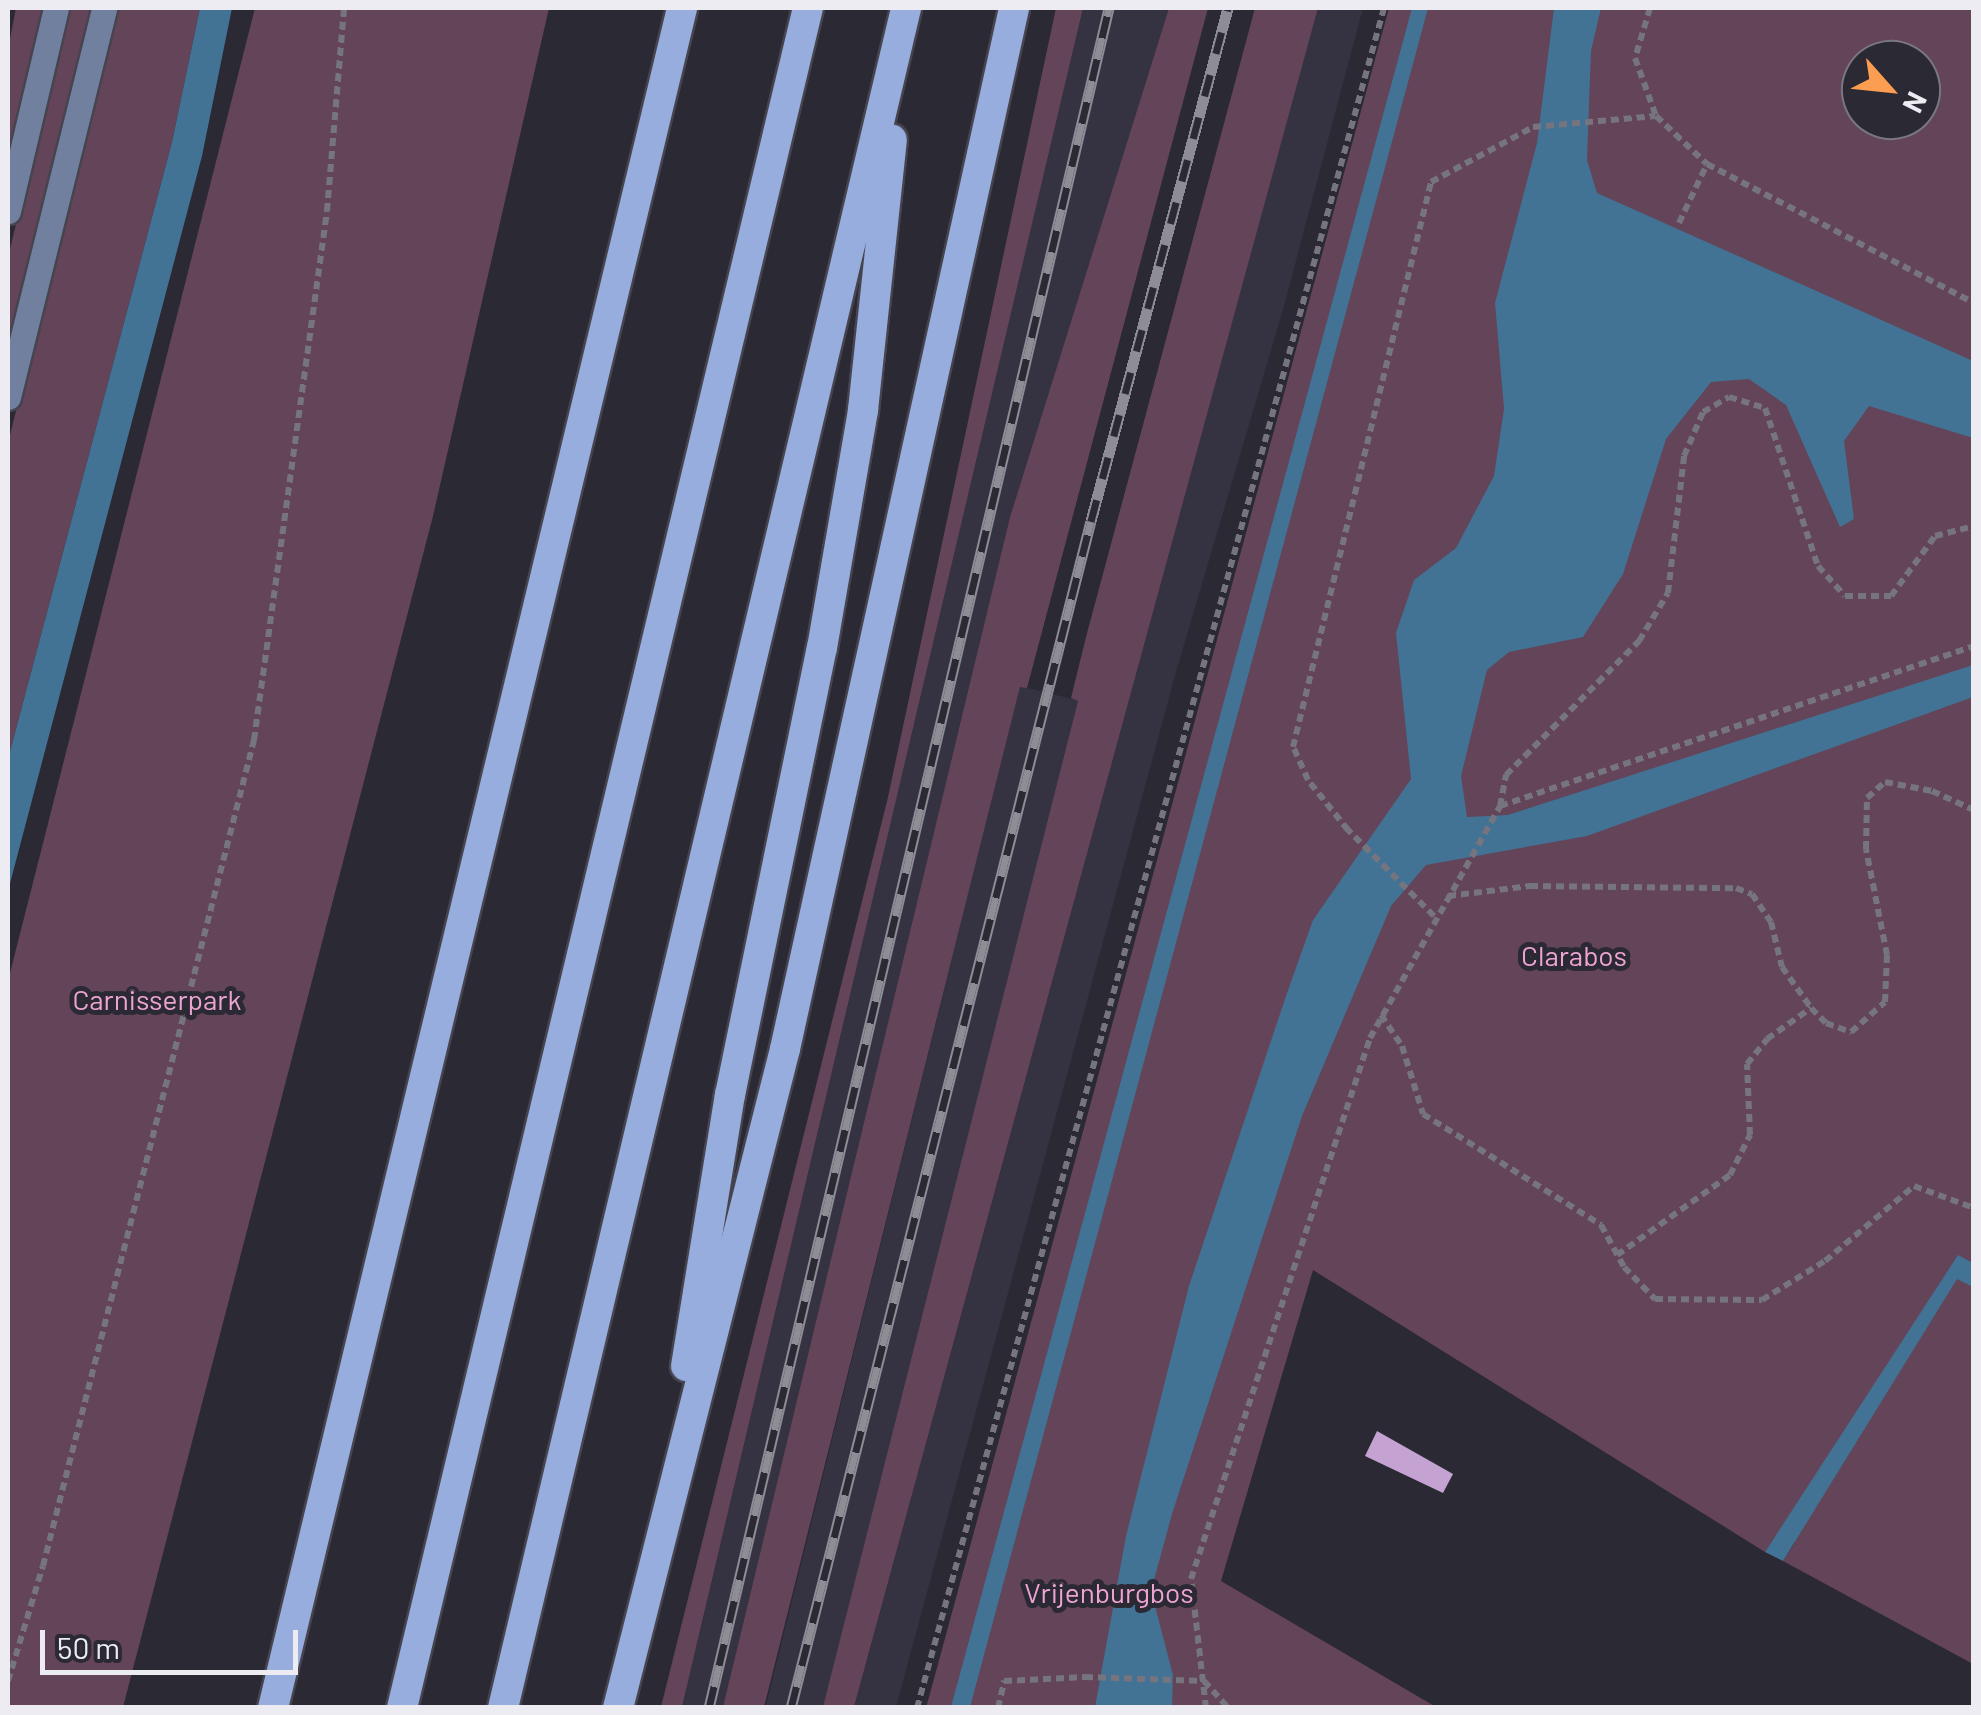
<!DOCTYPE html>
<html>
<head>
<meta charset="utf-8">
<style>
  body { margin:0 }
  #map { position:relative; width:1981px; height:1715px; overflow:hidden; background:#2b2934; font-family:Barlow,sans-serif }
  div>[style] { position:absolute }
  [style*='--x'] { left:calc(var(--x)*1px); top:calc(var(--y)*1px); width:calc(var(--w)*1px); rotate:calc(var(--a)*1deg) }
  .built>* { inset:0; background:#353242; transform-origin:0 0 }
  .green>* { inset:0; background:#644458 }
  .water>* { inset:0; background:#427294 }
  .building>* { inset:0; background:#c4a2d1 }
  .path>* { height:6px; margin-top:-3px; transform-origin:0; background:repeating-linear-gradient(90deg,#76747e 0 8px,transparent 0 13px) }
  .roads { filter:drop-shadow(2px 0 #46444f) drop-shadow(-2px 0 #46444f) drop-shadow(0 2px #46444f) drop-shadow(0 -2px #46444f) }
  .secondary>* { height:25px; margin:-12.5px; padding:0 12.5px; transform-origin:12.5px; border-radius:12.5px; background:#7280a0 }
  .highway>* { height:30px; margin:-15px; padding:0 15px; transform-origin:15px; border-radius:15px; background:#97addd }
  .rail>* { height:11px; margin-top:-5.5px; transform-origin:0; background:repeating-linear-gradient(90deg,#2b2934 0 22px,#8e8c95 0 44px); box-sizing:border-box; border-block:2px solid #8e8c95 }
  span { translate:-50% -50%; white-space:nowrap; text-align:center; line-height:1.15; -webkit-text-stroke:10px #2b2934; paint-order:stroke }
  .park-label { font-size:28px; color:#eea4d2 }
  .frame { position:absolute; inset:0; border:10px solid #edecf3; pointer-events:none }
  .north { position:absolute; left:1841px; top:40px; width:100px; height:100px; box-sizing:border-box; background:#2b2934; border:2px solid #797780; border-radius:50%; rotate:117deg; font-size:28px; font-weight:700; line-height:40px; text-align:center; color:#edecf3 }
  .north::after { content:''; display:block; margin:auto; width:35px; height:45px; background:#fb9e51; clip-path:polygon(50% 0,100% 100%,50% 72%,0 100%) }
  .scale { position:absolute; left:40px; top:1630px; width:258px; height:45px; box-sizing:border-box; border:5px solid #edecf3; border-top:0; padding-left:12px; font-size:30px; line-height:35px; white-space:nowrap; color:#edecf3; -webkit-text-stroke:8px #2b2934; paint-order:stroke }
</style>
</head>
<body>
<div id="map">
  <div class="built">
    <div style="clip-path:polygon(1083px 8px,1169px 8px,1010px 517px,723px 1707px,682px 1708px)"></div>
    <div style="clip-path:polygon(1318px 8px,1363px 8px,1284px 306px,1176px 672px,896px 1707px,854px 1708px)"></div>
    <div style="left:1020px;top:686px;width:60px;height:1054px;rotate:14deg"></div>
  </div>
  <div class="green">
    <div style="clip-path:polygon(16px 8px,46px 8px,8px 170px,8px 49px)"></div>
    <div style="clip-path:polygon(69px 8px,93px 8px,8px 348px,8px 257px)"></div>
    <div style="clip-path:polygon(117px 8px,200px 8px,172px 142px,8px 759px,8px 443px)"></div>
    <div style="clip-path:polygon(255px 8px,549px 8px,433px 516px,123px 1707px,8px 1707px,8px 981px)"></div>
    <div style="clip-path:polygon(1056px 8px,1083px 8px,682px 1707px,661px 1707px,888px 797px)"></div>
    <div style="clip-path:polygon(1169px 8px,1208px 8px,1027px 688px,1020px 687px,764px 1707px,723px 1707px,1010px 517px)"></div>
    <div style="clip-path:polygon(1255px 8px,1318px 8px,854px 1707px,823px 1707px,1078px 701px,1071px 698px,1086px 637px)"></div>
    <div style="clip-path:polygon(evenodd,1389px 8px,1973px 8px,1973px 1664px,1783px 1561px,1795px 1542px,1779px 1532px,1765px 1552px,1313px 1270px,1221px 1581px,1436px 1707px,926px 1708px,1389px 8px,1861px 60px,1921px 60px,1921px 120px,1861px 120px,1861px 60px)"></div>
  </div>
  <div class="water">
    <div style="clip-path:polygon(200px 8px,232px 8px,202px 156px,8px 891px,8px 759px,172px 142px)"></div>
    <div style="clip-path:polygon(1412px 8px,1428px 8px,970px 1707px,951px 1707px)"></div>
    <div style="clip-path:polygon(1554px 8px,1601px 8px,1591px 51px,1587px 160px,1597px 193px,1973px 361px,1973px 438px,1869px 406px,1844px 441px,1854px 519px,1840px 527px,1786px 405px,1749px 379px,1711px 382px,1666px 439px,1623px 574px,1583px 637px,1509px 652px,1487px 670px,1461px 776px,1467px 817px,1508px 815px,1973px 665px,1973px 697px,1587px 836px,1426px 865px,1391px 906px,1302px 1116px,1172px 1514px,1151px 1591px,1173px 1675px,1172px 1707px,1095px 1707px,1126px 1536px,1189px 1286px,1287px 993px,1313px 920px,1411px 779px,1396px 633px,1414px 580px,1456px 548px,1494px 476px,1504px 409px,1495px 303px,1537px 143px)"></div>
    <div style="clip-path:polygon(1958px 1255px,1973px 1263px,1973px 1287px,1957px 1279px,1783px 1561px,1765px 1552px)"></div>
  </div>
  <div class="building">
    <div style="clip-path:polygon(1377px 1431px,1453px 1474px,1443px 1493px,1365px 1456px)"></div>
  </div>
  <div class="path">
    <div style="--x:1650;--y:8;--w:52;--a:106.7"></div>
    <div style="--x:1635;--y:58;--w:62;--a:70.1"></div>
    <div style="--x:1679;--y:223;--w:65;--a:-64.6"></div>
    <div style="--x:1500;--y:806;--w:500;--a:-18.65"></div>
    <div style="--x:1448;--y:896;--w:83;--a:-7"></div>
    <div style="--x:1530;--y:886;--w:206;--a:0.6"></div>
    <div style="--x:1736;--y:888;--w:17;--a:21"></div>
    <div style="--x:1752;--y:894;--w:34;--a:56"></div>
    <div style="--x:1771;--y:922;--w:46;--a:76.3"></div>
    <div style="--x:1782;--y:967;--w:50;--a:54.7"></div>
    <div style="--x:1811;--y:1008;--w:21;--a:45"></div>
    <div style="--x:1826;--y:1023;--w:27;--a:20"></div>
    <div style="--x:1851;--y:1032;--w:45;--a:-41.4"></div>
    <div style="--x:1885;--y:1002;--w:47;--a:-87.6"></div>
    <div style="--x:1887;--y:955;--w:108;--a:-101.2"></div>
    <div style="--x:1866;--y:849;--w:51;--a:-88.9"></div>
    <div style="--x:1867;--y:798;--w:24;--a:-42"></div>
    <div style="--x:1885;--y:782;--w:48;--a:10.8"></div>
    <div style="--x:1932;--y:791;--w:46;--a:24.3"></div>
    <div style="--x:1434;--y:916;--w:122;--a:-135"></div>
    <div style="--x:1348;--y:830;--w:64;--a:-128.7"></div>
    <div style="--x:1308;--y:780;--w:36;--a:-114"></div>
    <div style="--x:1293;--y:747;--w:582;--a:-76.27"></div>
    <div style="--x:1431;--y:182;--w:116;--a:-28.3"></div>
    <div style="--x:1533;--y:127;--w:123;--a:-5.1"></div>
    <div style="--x:1656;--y:116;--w:70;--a:43.3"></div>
    <div style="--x:1707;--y:164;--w:301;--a:27.5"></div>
    <div style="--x:1381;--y:1015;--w:37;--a:56"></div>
    <div style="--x:1402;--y:1046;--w:71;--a:72.8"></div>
    <div style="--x:1423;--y:1114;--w:210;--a:31.9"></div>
    <div style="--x:1601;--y:1225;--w:48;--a:61.3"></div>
    <div style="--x:1624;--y:1267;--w:45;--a:45.9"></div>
    <div style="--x:1655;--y:1299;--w:107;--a:0.5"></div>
    <div style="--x:1762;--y:1300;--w:74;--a:-31.8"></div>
    <div style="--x:1825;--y:1261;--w:116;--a:-40.1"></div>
    <div style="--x:1914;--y:1186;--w:64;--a:20.1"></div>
    <div style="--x:1617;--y:1255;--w:138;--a:-35.3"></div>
    <div style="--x:1730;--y:1175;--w:45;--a:-63.4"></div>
    <div style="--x:1750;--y:1135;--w:71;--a:-92.4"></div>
    <div style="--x:1747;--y:1064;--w:32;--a:-51"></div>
    <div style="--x:1767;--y:1039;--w:54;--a:-35.2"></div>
    <div style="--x:8;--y:1681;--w:120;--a:-73.1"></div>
    <div style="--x:43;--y:1566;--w:853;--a:-75.67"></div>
    <div style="--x:254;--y:740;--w:534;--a:-82.14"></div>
    <div style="--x:327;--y:211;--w:204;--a:-85.2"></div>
    <div style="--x:917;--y:1708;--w:1763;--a:-74.64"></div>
    <div style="--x:998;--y:1708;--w:28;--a:-77"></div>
    <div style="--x:1004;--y:1681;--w:81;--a:-2.8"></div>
    <div style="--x:1085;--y:1677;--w:119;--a:1.9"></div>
    <div style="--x:1204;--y:1681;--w:36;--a:48"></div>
    <div style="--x:1206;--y:1708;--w:130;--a:-96.6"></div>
    <div style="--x:1191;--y:1579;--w:570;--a:-71.69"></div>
    <div style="--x:1370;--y:1038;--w:266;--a:-60.7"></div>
    <div style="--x:1500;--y:806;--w:32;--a:-79"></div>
    <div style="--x:1506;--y:775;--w:189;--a:-45.2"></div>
    <div style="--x:1639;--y:641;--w:56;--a:-58.9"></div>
    <div style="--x:1668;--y:593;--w:138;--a:-83.3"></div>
    <div style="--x:1684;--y:456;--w:48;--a:-66.6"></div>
    <div style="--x:1703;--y:412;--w:30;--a:-30"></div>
    <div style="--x:1729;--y:397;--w:38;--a:17"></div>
    <div style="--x:1765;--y:408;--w:167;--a:71.5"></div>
    <div style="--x:1818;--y:566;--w:40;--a:48"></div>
    <div style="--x:1845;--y:596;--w:46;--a:0"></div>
    <div style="--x:1891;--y:596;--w:74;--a:-53.7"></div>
    <div style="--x:1935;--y:536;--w:40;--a:-14.4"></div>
  </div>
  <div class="roads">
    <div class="secondary">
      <div style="--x:8;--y:211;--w:209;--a:-76.7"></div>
      <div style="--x:8;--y:397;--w:401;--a:-76.1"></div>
    </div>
    <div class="highway">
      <div style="--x:686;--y:1366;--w:275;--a:-80.8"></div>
      <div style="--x:730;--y:1095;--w:456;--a:-78.4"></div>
      <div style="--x:822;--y:648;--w:242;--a:-80.2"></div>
      <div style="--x:863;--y:410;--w:272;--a:-83.9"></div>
      <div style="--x:273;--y:1708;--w:1749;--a:-76.47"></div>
      <div style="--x:402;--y:1708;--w:1748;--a:-76.57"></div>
      <div style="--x:503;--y:1708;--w:1747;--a:-76.66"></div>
      <div style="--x:618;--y:1708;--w:680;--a:-75.78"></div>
      <div style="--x:785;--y:1049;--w:1066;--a:-77.59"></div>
    </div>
  </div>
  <div class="rail">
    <div style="--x:709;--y:1708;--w:1746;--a:-76.76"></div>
    <div style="--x:791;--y:1708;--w:1224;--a:-75.82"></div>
    <div style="--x:1091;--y:521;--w:531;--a:-75.05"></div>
  </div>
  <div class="park-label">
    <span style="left:1574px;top:955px">Clarabos</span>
    <span style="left:157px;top:999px">Carnisserpark</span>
    <span style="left:1109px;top:1592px">Vrijenburgbos</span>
  </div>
  <div class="frame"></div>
  <div class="north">N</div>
  <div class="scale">50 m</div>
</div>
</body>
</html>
